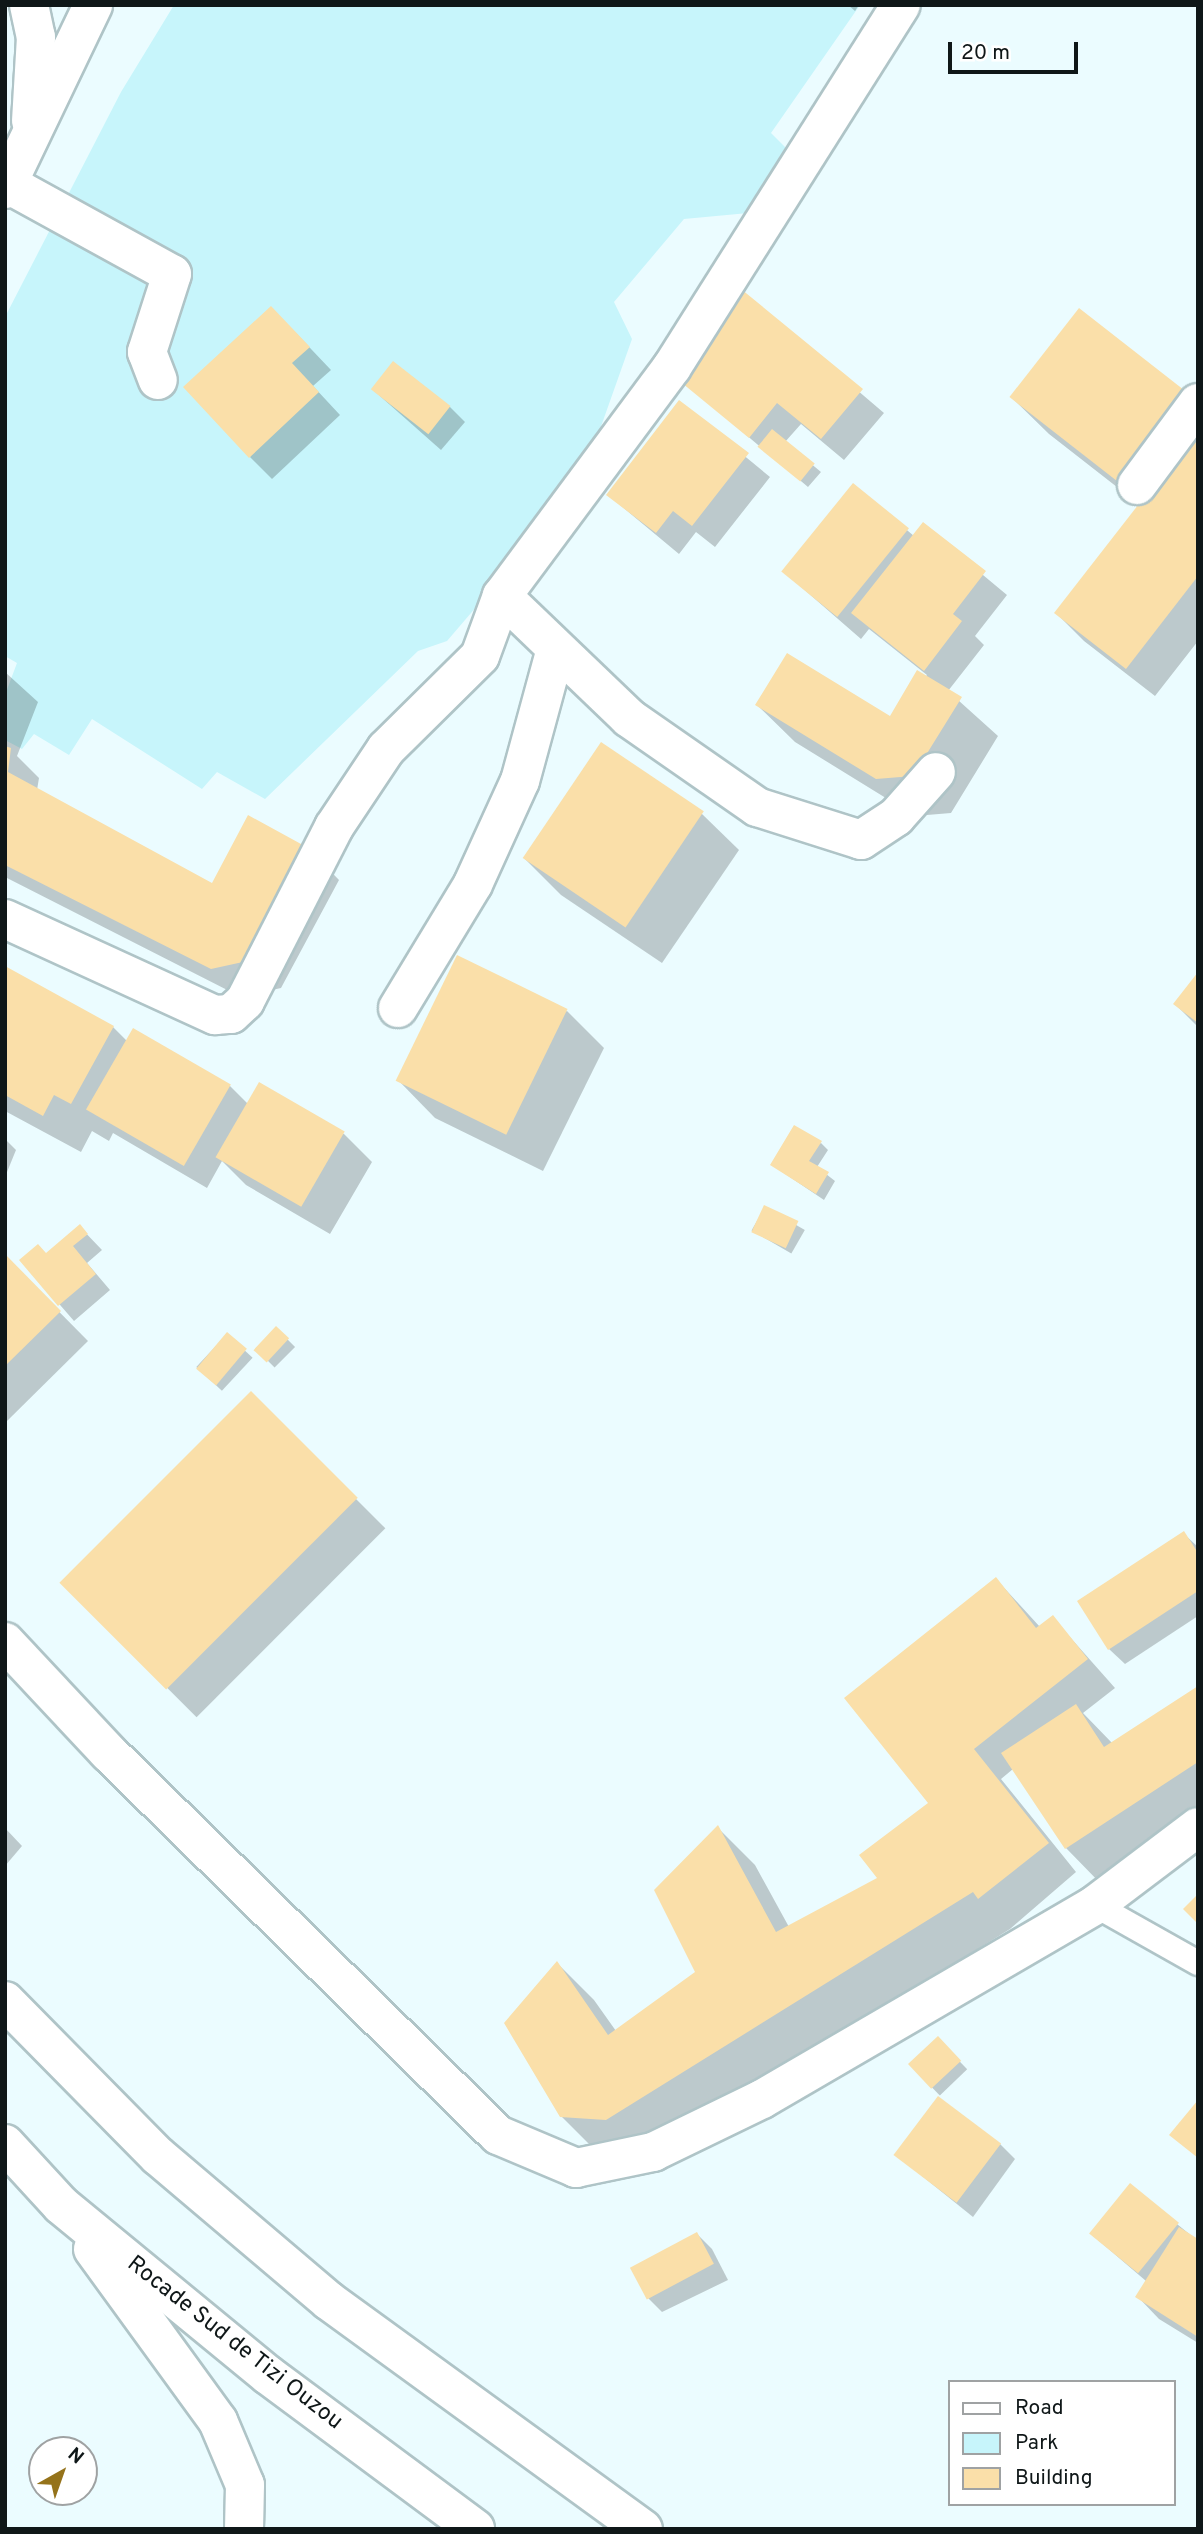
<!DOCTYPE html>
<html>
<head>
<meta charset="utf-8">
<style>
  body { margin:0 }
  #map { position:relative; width:1203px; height:2534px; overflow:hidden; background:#ebfcff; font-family:Overpass,sans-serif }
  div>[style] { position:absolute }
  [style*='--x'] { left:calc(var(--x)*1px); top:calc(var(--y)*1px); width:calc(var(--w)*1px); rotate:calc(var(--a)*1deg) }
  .green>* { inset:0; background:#c7f5fb }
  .shadow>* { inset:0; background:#0003; transform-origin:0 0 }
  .building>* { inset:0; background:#fadfa9; transform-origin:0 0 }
  .roads { filter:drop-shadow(2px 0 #afc4c7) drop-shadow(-2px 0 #afc4c7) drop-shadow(0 2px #afc4c7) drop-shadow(0 -2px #afc4c7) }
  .service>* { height:24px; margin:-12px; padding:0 12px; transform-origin:12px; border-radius:12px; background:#fff }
  .minor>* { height:38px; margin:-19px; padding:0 19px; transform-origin:19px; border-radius:19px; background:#fff }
  .tertiary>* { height:38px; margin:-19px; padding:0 19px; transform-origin:19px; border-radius:19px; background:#fff }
  .motorway>* { height:38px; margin:-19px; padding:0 19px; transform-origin:19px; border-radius:19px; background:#fff }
  span { translate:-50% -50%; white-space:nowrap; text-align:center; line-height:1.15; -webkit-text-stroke:5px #fff; paint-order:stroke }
  .street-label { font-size:23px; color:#0f1718 }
  .frame { position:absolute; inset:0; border:7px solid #0f1718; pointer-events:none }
  .legend { position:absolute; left:948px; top:2380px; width:228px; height:126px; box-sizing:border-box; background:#fff; border:2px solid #9fa2a3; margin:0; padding:9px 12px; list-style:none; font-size:21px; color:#0f1718 }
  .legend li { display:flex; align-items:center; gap:14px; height:35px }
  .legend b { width:35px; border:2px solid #9fa2a3 }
  .north { position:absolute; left:28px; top:2436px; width:70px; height:70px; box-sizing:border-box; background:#fff; border:2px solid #9fa2a3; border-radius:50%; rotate:40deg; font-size:19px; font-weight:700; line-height:28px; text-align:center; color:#0f1718 }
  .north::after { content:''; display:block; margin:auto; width:24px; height:32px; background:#95731b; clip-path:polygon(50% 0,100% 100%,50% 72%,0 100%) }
  .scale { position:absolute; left:948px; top:42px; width:130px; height:32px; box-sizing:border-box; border:4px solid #0f1718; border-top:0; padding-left:9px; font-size:21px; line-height:24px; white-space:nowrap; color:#0f1718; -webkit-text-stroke:5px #fff; paint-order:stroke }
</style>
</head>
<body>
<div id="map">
  <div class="green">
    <div style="clip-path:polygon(174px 5px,860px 5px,771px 133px,798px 160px,759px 212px,684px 219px,614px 302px,632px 339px,593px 449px,477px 606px,447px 641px,418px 651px,265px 799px,217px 772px,202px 789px,92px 719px,69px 755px,34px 734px,22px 749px,5px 740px,5px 695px,17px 663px,5px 656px,5px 317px,121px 92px)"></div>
  </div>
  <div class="shadow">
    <div style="clip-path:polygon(848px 5px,859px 5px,855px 11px)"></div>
    <div style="clip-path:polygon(741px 291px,884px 413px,844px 460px,801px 424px,785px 442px,821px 472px,808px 487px,674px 374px)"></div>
    <div style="clip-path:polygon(293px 330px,331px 370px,313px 386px,340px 415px,272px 479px,250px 457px)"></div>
    <div style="clip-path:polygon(372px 389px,450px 407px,465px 422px,441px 450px)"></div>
    <div style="clip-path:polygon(1011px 397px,1198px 405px,1198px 641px,1155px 696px,1084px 641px,1056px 613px,1140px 505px,1049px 434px)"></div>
    <div style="clip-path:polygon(679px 402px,770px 477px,715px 547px,696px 532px,679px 554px,608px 495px)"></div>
    <div style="clip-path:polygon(853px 485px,914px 536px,923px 525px,1007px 595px,975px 636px,984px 645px,948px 691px,998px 736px,951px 813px,915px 816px,795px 742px,757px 705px,890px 718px,927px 675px,869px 629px,861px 639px,784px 572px)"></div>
    <div style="clip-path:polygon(5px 672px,38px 702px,17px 756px,39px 778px,37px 790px,213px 885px,311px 851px,339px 880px,281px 988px,241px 997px,5px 877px)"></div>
    <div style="clip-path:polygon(701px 813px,739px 850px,662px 963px,561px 895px,524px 858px)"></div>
    <div style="clip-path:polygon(5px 968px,113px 1027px,127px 1041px,230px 1086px,248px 1104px,344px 1134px,372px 1162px,330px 1234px,246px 1185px,222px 1161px,207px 1188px,113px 1133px,109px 1141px,92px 1131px,81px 1152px,5px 1111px)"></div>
    <div style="clip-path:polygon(1198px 975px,1198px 1027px,1175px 1004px)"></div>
    <div style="clip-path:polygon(567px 1011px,604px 1048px,543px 1171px,435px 1118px,398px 1080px)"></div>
    <div style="clip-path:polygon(5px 1139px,16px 1150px,5px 1177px)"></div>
    <div style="clip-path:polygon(821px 1143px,828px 1150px,817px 1167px,835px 1181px,824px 1200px,772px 1165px)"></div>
    <div style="left:765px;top:1207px;width:46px;height:27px;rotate:30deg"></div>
    <div style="clip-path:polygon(80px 1227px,102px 1250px,87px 1263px,110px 1290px,74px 1321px,21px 1260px,46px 1255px)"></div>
    <div style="clip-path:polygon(5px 1257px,88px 1341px,5px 1423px)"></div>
    <div style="left:276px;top:1328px;width:27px;height:29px;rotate:45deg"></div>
    <div style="left:227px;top:1334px;width:35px;height:45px;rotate:43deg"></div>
    <div style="left:251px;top:1394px;width:190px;height:267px;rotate:45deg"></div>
    <div style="clip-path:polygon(1184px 1534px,1198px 1547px,1198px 1616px,1125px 1664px,1109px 1649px)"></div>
    <div style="clip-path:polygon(996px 1579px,1040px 1627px,1053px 1618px,1115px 1688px,1083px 1713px,1113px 1744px,1198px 1688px,1198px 1824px,1103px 1886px,1066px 1848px,1013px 1769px,1001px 1779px,1076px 1872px,1010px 1929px,644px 2156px,599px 2154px,561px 2116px,557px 1963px,594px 2000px,616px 2031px,698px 1973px,718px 1828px,755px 1865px,789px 1927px,879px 1878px,933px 1806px)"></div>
    <div style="clip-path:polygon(5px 1828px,22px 1846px,5px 1866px)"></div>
    <div style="left:938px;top:2039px;width:42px;height:38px;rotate:46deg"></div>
    <div style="clip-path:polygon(1000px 2144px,1015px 2159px,973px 2217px,896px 2155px)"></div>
    <div style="clip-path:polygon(1130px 2186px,1198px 2241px,1198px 2343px,1159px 2319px,1137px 2296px,1146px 2281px,1091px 2234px)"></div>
    <div style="clip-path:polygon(697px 2234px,712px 2249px,728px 2280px,662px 2312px,647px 2297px)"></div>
  </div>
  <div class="building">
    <div style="clip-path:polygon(741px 289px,863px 389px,821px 439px,777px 403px,749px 438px,671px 374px)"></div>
    <div style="clip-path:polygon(271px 306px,310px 347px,292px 363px,319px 392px,249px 458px,183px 387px)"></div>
    <div style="left:1079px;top:308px;width:145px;height:113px;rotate:38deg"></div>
    <div style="left:393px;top:361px;width:73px;height:36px;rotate:38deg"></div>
    <div style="clip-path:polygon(679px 400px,749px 453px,692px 526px,673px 511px,656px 533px,606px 495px)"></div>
    <div style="clip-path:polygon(1198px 428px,1198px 576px,1126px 669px,1054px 613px)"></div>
    <div style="left:772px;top:429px;width:55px;height:23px;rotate:39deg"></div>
    <div style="left:853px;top:483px;width:72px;height:114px;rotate:39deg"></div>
    <div style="clip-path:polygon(923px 522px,986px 571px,953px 614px,962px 621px,924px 671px,851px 613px)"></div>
    <div style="clip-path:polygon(787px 653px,890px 716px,917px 670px,962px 697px,913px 776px,876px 779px,755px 705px)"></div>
    <div style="left:601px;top:742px;width:124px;height:140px;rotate:34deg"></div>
    <div style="clip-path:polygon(5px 746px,11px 748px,8px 772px,212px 883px,248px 815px,312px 850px,252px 960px,211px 969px,5px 865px)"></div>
    <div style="left:457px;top:955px;width:123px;height:140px;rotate:26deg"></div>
    <div style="clip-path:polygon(5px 966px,114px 1026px,71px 1104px,54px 1095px,43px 1116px,5px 1095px)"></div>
    <div style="clip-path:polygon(1198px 972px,1198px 1023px,1173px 1004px)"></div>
    <div style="left:133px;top:1028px;width:113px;height:94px;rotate:30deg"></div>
    <div style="left:259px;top:1082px;width:99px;height:87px;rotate:30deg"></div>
    <div style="clip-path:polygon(794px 1125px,822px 1141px,809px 1161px,829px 1172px,816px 1194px,770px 1165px)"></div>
    <div style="left:764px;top:1205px;width:38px;height:30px;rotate:25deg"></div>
    <div style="clip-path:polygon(80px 1224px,88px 1234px,73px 1246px,96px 1274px,58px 1306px,19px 1260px,38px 1244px,46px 1253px)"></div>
    <div style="clip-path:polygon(5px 1254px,61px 1311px,5px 1366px)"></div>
    <div style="left:276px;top:1326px;width:18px;height:33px;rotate:43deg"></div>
    <div style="left:227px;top:1332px;width:26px;height:48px;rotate:40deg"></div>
    <div style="left:251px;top:1391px;width:151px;height:271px;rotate:45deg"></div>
    <div style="clip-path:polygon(1184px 1531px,1198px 1553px,1198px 1591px,1108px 1650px,1077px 1601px)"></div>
    <div style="clip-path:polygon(996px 1577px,1036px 1628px,1053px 1615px,1088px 1659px,974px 1749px,1049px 1843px,978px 1899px,973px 1892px,606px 2120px,560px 2117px,504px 2023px,557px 1961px,608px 2035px,695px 1972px,654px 1890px,718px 1825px,776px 1932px,877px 1878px,859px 1855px,928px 1803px,844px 1698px)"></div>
    <div style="clip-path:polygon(1198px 1686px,1198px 1762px,1065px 1849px,1001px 1753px,1076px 1704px,1104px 1747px)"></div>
    <div style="clip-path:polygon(1198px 1894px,1198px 1924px,1183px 1909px)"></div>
    <div style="left:938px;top:2036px;width:34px;height:41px;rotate:47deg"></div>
    <div style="left:938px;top:2096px;width:79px;height:74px;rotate:37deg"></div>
    <div style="clip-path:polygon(1198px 2100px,1198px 2158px,1169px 2135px)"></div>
    <div style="left:1130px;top:2183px;width:63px;height:65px;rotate:39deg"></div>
    <div style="clip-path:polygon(1179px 2227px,1198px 2239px,1198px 2337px,1135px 2297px)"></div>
    <div style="left:697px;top:2232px;width:36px;height:76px;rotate:62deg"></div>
  </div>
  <div class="roads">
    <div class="service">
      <div style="--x:1095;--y:1905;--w:118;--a:29.4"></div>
    </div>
    <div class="minor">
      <div style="--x:8;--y:184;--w:187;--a:28.8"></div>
      <div style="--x:172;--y:274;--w:82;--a:107.8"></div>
      <div style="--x:147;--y:352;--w:30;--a:69"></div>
      <div style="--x:1137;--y:485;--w:102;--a:-53.4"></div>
      <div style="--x:502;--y:596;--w:176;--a:43.8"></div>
      <div style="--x:629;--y:718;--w:156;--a:34.8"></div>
      <div style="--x:757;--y:807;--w:109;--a:17.6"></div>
      <div style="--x:861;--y:840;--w:42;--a:-33.3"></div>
      <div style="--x:896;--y:817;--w:60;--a:-48.4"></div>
      <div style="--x:5;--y:919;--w:231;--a:24.6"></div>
      <div style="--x:215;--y:1015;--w:16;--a:-4"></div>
      <div style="--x:231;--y:1014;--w:19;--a:-43"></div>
      <div style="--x:245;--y:1001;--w:195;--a:-62.9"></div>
      <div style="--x:334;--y:827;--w:94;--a:-56.3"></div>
      <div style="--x:386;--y:749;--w:132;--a:-44.7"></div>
      <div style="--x:480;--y:656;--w:64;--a:-69.9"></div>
      <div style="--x:502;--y:596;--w:285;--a:-53.4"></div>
      <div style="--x:672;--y:367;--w:428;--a:-57.7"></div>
      <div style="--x:398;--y:1008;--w:145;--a:-58.8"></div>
      <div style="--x:473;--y:884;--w:113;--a:-65.5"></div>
      <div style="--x:520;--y:781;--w:134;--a:-74.8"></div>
      <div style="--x:5;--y:1642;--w:152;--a:46.9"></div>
      <div style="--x:109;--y:1753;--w:545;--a:44.48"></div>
      <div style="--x:498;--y:2135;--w:85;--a:22.9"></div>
      <div style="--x:576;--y:2168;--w:79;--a:-11.7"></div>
      <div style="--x:653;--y:2152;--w:121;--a:-25.9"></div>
      <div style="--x:762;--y:2099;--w:385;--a:-30.2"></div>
      <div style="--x:1095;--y:1905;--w:129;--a:-37.1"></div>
    </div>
    <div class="tertiary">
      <div style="--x:29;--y:5;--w:33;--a:78"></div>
      <div style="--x:36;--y:37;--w:84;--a:93.4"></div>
      <div style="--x:5;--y:189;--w:204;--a:-64.4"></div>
    </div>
    <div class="motorway">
      <div style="--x:5;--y:2001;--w:218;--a:45.4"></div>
      <div style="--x:158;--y:2156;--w:224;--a:40.3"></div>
      <div style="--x:329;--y:2301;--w:388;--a:36"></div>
      <div style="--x:5;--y:2144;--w:83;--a:47.4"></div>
      <div style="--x:61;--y:2205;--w:268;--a:39.4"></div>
      <div style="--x:268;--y:2375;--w:258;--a:36.6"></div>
      <div style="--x:93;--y:2249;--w:213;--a:54"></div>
      <div style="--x:218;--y:2421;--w:69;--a:67.1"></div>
      <div style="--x:245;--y:2485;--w:44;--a:91.3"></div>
    </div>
  </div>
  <div class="street-label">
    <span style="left:234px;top:2344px;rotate:38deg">Rocade Sud de Tizi Ouzou</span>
  </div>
  <div class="frame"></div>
  <ul class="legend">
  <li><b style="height:9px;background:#fff"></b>Road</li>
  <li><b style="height:19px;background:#c7f5fb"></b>Park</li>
  <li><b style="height:19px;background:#fadfa9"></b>Building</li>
  </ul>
  <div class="north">N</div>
  <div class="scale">20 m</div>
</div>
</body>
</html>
